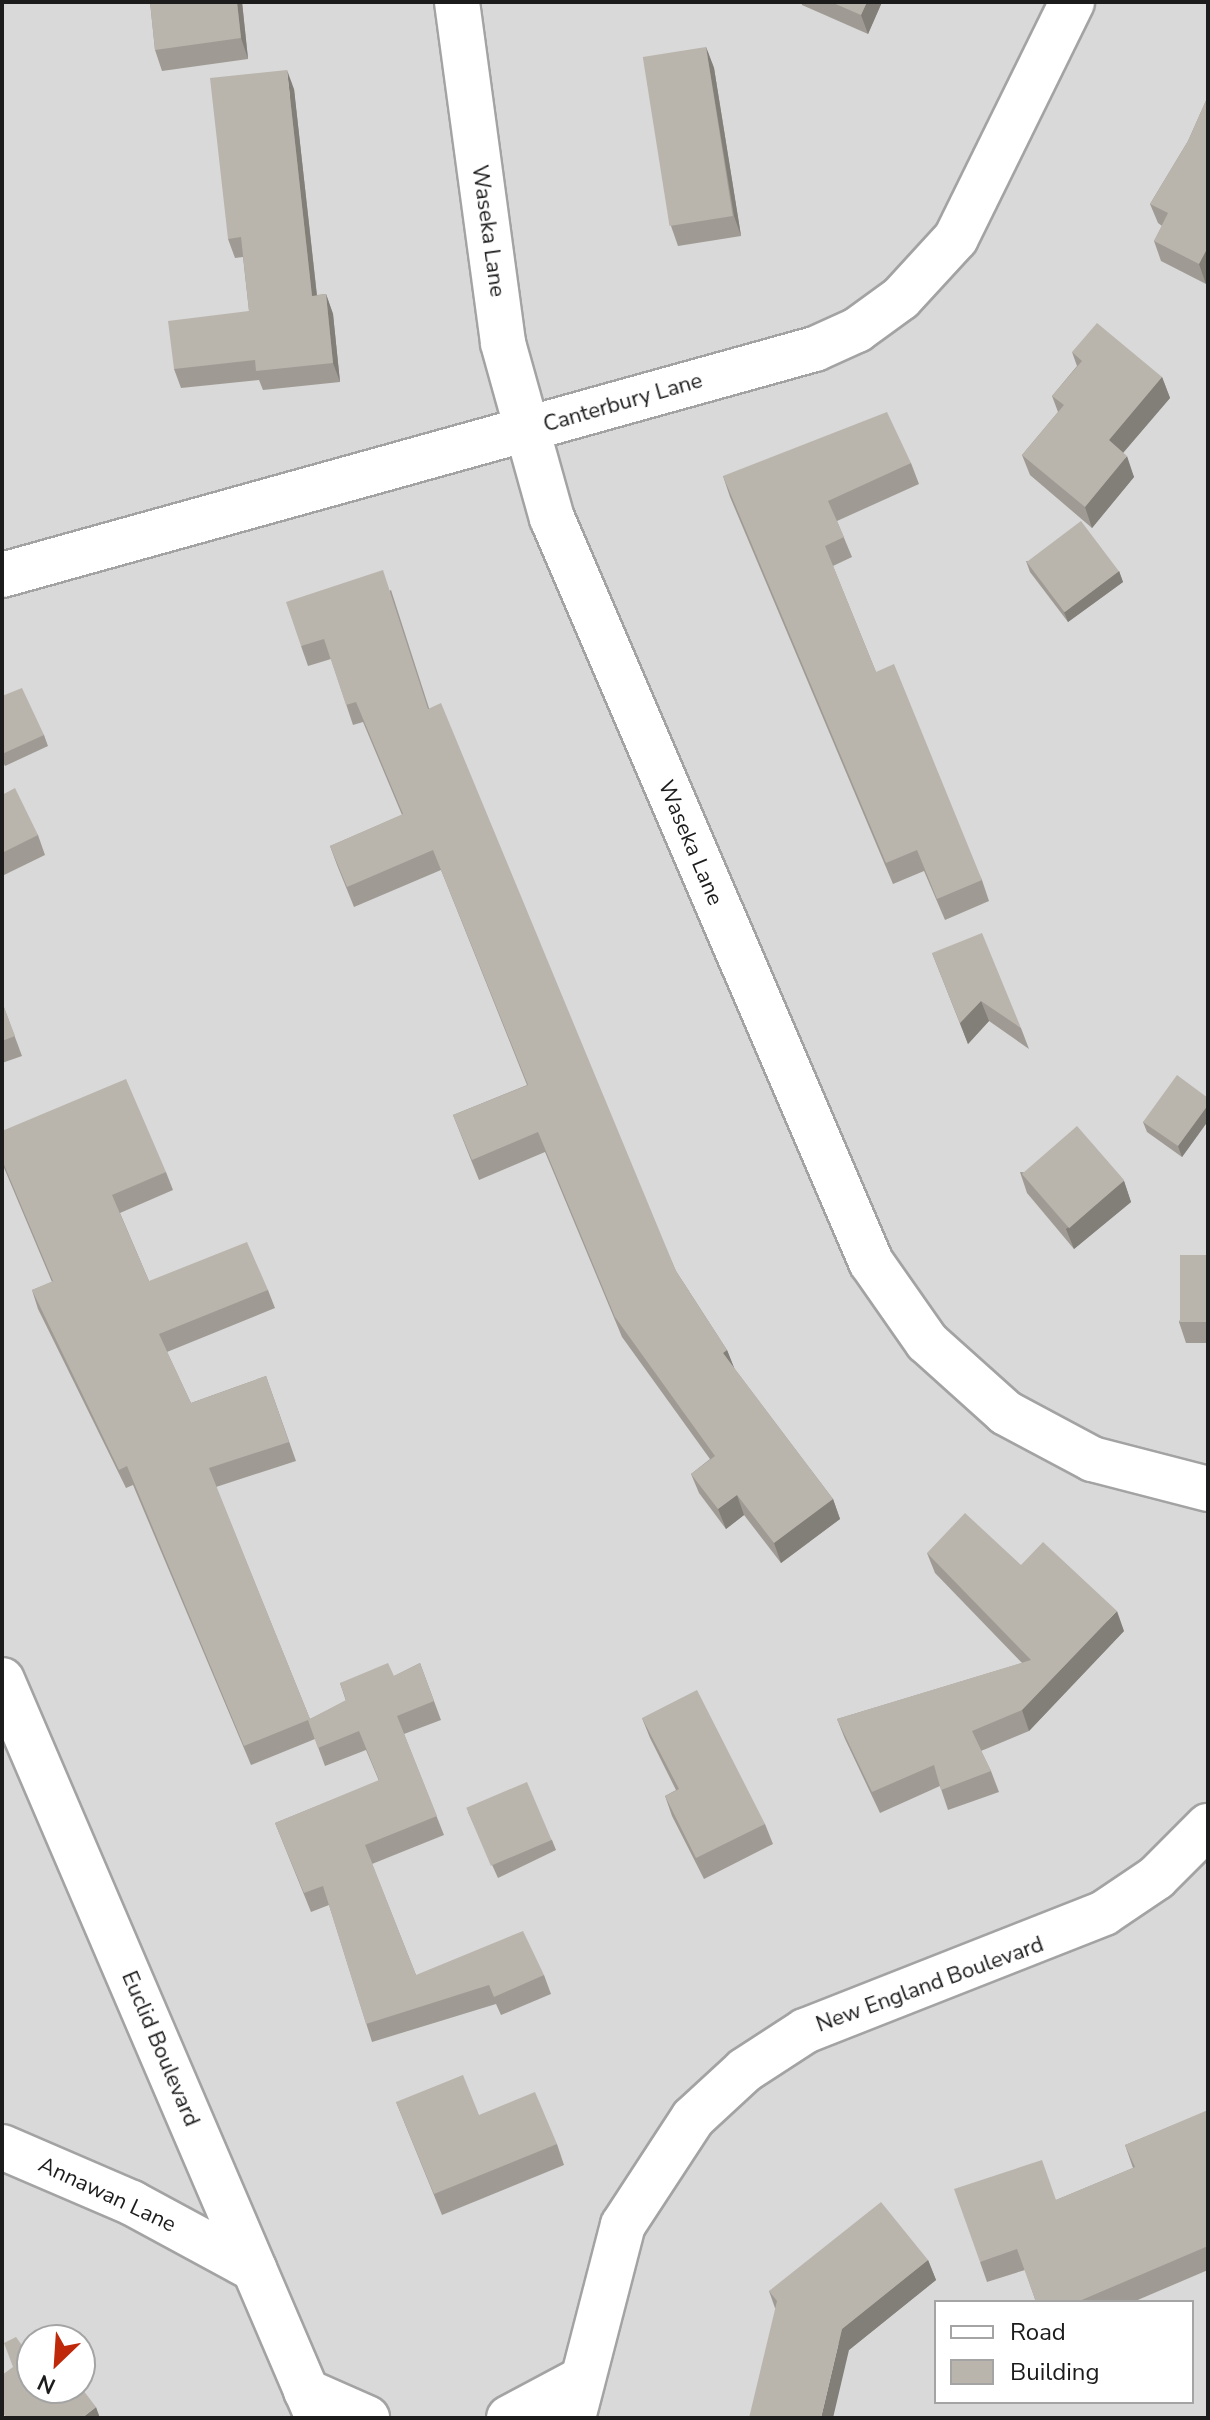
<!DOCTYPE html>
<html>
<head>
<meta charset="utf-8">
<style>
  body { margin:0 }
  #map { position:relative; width:1210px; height:2420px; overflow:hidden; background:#edebe2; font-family:"Nunito Sans",sans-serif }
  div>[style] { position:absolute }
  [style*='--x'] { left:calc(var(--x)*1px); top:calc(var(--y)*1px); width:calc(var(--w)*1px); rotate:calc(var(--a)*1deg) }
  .residential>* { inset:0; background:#dad9d9 }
  .roads { filter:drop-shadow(2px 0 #a3a3a3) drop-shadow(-2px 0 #a3a3a3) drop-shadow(0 2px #a3a3a3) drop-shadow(0 -2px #a3a3a3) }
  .minor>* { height:44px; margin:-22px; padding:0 22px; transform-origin:22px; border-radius:22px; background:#fff }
  .wall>* { inset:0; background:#9f9b94 }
  .shaded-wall>* { inset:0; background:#827e78 }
  .building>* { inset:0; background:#b9b4ac; transform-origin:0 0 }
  span { translate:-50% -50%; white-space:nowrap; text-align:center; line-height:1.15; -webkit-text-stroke:6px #fff; paint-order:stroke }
  .street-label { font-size:22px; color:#1c1c1c }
  .frame { position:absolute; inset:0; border:4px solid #1c1c1c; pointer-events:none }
  .legend { position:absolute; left:934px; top:2300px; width:260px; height:104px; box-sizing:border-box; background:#fff; border:2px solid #a4a4a4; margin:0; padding:10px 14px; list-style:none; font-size:24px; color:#1c1c1c }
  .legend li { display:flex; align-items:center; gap:16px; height:40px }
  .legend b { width:40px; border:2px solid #a4a4a4 }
  .north { position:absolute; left:16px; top:2324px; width:80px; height:80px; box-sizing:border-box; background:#fff; border:2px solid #a4a4a4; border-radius:50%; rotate:205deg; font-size:22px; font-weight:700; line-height:32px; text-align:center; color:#1c1c1c }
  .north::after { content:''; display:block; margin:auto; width:28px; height:36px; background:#bf2909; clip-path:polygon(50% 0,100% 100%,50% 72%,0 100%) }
</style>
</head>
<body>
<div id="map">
  <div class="residential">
    <div style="clip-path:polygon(evenodd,2px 2px,1208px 2px,1208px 2418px,2px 2418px,2px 2px,936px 2302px,1192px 2302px,1192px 2402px,936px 2402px,936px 2302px,2px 2px,32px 2340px,80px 2340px,80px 2388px,32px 2388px,32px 2340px)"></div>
  </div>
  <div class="roads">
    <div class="minor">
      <div style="--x:457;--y:2;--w:344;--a:82.3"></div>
      <div style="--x:503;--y:343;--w:182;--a:74.4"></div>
      <div style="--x:552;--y:518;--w:810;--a:66.79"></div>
      <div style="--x:871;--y:1262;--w:98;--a:55"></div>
      <div style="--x:927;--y:1342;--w:106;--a:41.9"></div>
      <div style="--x:1006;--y:1413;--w:98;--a:28.1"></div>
      <div style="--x:1092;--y:1459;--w:120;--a:14.5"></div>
      <div style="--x:2;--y:575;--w:844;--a:-15.54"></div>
      <div style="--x:815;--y:349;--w:46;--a:-24.3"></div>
      <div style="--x:857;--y:330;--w:54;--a:-36"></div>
      <div style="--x:901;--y:298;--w:81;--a:-47.5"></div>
      <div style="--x:956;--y:238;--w:263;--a:-63.8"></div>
      <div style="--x:2;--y:1680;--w:803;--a:66.82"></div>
      <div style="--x:2;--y:2147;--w:142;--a:23.3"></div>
      <div style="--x:132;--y:2203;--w:139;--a:28.4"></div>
      <div style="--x:306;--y:2391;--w:67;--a:23.9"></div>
      <div style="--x:509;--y:2418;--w:83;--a:-28.1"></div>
      <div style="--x:573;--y:2418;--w:199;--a:-75.5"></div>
      <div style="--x:623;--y:2225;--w:128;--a:-56.8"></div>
      <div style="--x:693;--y:2118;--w:71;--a:-42.7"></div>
      <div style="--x:745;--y:2070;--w:72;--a:-33"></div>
      <div style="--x:805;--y:2031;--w:321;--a:-21.5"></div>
      <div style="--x:1104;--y:1913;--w:63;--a:-33.9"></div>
      <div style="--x:1156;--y:1878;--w:74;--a:-45"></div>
    </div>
  </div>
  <div class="wall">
    <div style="clip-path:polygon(150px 2px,242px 2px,248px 59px,162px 71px,155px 50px)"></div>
    <div style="clip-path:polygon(801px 2px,882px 2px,868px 34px,802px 5px)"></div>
    <div style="clip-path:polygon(706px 47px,714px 68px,741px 236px,678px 246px,671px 226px)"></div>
    <div style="clip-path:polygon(294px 89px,317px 295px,326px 294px,333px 314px,340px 382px,263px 390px,259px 380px,181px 388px,174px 369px,249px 311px,243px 257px,235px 258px,228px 239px)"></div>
    <div style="clip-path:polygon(1208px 96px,1208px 281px,1206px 284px,1161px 261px,1154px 241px,1162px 226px,1158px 223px,1150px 204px,1188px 141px)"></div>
    <div style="clip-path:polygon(1072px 352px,1162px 377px,1170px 398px,1123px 453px,1134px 477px,1092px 528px,1030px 475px,1022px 455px,1058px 412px,1052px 396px,1077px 366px)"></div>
    <div style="clip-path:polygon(911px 463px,919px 484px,837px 521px,852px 557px,833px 566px,876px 672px,982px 880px,989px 901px,945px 920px,924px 871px,893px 884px,730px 497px,723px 476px)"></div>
    <div style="clip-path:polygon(1026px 561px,1119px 571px,1123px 582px,1068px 622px,1030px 572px)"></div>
    <div style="clip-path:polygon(391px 590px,429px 708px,676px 1271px,727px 1350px,734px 1368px,833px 1499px,840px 1519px,781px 1563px,744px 1515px,726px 1529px,699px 1493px,691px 1474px,710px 1459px,622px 1337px,545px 1152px,479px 1180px,453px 1115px,527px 1085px,441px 870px,354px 907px,337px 865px,330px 846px,402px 815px,363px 722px,353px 725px,331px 659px,308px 666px,301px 646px)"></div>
    <div style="clip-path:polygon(2px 696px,44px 735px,48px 746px,5px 766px,2px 760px)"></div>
    <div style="clip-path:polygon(2px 795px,38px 835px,45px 855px,2px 876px)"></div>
    <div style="clip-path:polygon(932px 953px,1021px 1028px,1029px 1049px,989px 1021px,968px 1044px)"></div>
    <div style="clip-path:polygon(2px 1002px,22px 1056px,2px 1063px)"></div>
    <div style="clip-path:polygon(1208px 1098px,1208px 1121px,1182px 1157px,1147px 1132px,1143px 1122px)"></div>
    <div style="clip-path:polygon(2px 1131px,166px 1172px,173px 1190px,120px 1213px,149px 1281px,268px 1290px,275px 1308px,167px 1352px,191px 1403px,266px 1376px,296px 1461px,216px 1487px,310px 1719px,346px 1701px,340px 1683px,394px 1676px,420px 1663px,441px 1720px,404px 1734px,444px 1835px,372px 1864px,416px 1975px,544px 1975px,551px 1994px,501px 2015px,496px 2004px,372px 2042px,329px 1905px,311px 1912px,275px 1823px,379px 1781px,366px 1750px,325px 1766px,315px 1739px,251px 1765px,133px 1485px,126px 1488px,38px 1309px,32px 1290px,52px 1282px,2px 1163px)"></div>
    <div style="clip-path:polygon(1020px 1172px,1124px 1181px,1131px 1202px,1074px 1249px,1027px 1193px)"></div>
    <div style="clip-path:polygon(1208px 1255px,1208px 1343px,1186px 1343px,1179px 1322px)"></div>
    <div style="clip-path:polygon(927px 1553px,1021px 1565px,1124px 1631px,1029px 1731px,981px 1751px,991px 1771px,999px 1792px,948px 1810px,940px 1786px,880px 1813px,845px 1739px,837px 1719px,1022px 1663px,935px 1573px)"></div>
    <div style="clip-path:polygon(642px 1718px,765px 1824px,773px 1844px,704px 1879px,672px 1816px,665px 1796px,676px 1790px,650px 1738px)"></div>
    <div style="clip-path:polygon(468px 1812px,552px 1840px,556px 1850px,498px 1878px)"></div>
    <div style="clip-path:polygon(396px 2102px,479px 2115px,557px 2144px,564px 2165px,442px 2215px)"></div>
    <div style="clip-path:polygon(1208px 2111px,1208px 2270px,1133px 2302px,1036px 2302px,1025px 2270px,987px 2282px,980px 2262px,1056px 2200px,1133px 2168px,1125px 2145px)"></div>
    <div style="clip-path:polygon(928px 2260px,936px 2280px,849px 2350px,775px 2308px,769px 2291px)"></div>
  </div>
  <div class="shaded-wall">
    <div style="clip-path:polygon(237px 2px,242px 2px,248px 59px,241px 38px)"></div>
    <div style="clip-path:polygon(867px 2px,882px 2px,868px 34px,861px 15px)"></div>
    <div style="clip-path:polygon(706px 47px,714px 68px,741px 236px,734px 216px)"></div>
    <div style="clip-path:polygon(287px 70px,294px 89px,319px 315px,312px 296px)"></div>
    <div style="clip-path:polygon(1208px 247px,1208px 281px,1206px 284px,1199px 264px)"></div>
    <div style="clip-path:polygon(326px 294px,333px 314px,340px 382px,333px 363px)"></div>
    <div style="clip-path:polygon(1162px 377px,1170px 398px,1116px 461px,1109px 440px)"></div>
    <div style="clip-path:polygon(1127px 456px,1134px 477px,1092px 528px,1085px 507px)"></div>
    <div style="clip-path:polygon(1119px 571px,1123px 582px,1068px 622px,1064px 612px)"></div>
    <div style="clip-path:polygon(981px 1001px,989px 1021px,968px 1044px,960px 1023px)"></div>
    <div style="clip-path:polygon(1208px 1105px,1208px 1121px,1182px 1157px,1178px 1146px)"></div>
    <div style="clip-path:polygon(1124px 1181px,1131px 1202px,1074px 1249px,1066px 1229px)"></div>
    <div style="clip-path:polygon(727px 1350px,735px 1370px,723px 1353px)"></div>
    <div style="clip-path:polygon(737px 1495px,744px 1515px,726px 1529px,718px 1509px)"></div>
    <div style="clip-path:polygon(833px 1499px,840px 1519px,781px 1563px,774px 1543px)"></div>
    <div style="clip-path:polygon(1117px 1611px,1124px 1631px,1029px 1731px,1022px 1710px)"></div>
    <div style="clip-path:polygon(928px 2260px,936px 2280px,849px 2350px,833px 2418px,821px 2418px,842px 2329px)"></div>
    <div style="clip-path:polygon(96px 2407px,100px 2418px,82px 2418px)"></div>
  </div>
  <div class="building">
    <div style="clip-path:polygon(150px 2px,237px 2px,241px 38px,155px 50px)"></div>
    <div style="clip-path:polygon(831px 2px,867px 2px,861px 15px)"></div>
    <div style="left:706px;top:47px;width:171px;height:64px;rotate:81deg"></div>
    <div style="clip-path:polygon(287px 70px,312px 296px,326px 294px,333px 363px,256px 371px,255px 360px,174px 369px,168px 321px,249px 311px,241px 237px,228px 239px,210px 78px)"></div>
    <div style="clip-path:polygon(1208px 96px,1208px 247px,1199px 264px,1154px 241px,1168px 213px,1150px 204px,1188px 141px)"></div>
    <div style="clip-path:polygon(1097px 323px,1162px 377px,1109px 440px,1127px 456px,1085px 507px,1022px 455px,1064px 405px,1052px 396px,1082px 361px,1072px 352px)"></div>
    <div style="clip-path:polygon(887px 412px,911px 463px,828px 501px,844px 537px,825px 546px,876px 672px,894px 664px,982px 880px,937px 899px,917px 850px,886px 863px,723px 476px)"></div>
    <div style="left:1081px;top:521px;width:63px;height:68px;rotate:53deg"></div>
    <div style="clip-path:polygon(383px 570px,428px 709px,441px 703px,676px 1271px,727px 1350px,723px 1353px,833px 1499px,774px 1543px,737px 1495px,718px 1509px,691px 1474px,715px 1456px,615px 1317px,538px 1132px,472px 1160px,453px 1115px,528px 1085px,433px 850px,347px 887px,330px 846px,403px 814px,356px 702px,346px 705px,324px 639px,301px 646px,286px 602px)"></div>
    <div style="clip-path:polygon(22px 688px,44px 735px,2px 754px,2px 696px)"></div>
    <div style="clip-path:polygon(15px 788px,38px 835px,2px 853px,2px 795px)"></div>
    <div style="clip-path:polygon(982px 933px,1021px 1028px,981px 1001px,960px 1023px,932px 953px)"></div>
    <div style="clip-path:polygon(2px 1002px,15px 1036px,2px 1041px)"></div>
    <div style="clip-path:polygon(1177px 1075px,1208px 1098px,1208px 1105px,1178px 1146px,1143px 1122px)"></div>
    <div style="clip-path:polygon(126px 1079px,166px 1172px,112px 1195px,149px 1281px,247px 1242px,268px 1290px,159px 1334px,191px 1403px,266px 1376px,289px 1442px,209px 1468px,310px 1719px,346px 1700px,340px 1683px,388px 1663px,394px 1676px,420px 1663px,434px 1701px,397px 1716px,437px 1816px,365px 1845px,416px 1975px,523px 1931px,544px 1975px,494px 1997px,489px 1985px,366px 2024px,323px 1886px,304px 1893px,275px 1823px,379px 1780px,359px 1731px,318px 1748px,308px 1720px,244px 1746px,127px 1466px,119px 1470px,32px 1290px,53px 1281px,2px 1160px,2px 1131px)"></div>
    <div style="left:1077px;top:1126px;width:72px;height:73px;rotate:49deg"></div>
    <div style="left:1180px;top:1255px;width:28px;height:67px"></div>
    <div style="clip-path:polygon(965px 1513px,1021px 1565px,1043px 1542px,1117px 1611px,1022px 1710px,972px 1731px,991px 1771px,941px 1790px,934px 1765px,872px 1792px,837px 1719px,1031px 1660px,927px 1553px)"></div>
    <div style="clip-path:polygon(697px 1690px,765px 1824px,696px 1858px,665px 1796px,679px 1789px,642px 1718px)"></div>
    <div style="left:527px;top:1782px;width:63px;height:66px;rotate:67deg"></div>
    <div style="clip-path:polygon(463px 2075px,479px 2115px,535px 2092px,557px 2144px,434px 2194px,396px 2102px)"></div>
    <div style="clip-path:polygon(1208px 2110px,1208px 2246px,1077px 2302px,1036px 2302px,1017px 2249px,980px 2262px,954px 2189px,1042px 2160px,1056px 2200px,1135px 2167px,1125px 2145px)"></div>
    <div style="clip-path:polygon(881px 2202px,928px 2260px,842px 2329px,821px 2418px,749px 2418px,777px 2301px,769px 2291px)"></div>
    <div style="clip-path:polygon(16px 2337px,29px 2355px,32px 2353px,32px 2388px,80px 2388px,80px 2386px,96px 2407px,82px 2418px,7px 2418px,2px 2412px,2px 2375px,13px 2367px,4px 2343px)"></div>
  </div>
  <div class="street-label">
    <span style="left:488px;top:231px;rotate:82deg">Waseka Lane</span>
    <span style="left:623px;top:403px;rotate:-16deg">Canterbury Lane</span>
    <span style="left:690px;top:843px;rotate:67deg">Waseka Lane</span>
    <span style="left:930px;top:1985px;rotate:-20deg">New England Boulevard</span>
    <span style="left:160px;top:2049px;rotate:67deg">Euclid Boulevard</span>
    <span style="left:107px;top:2195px;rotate:25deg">Annawan Lane</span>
  </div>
  <div class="frame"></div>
  <ul class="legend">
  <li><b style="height:10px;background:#fff"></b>Road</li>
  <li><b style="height:22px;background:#b9b4ac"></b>Building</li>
  </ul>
  <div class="north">N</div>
</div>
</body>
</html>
